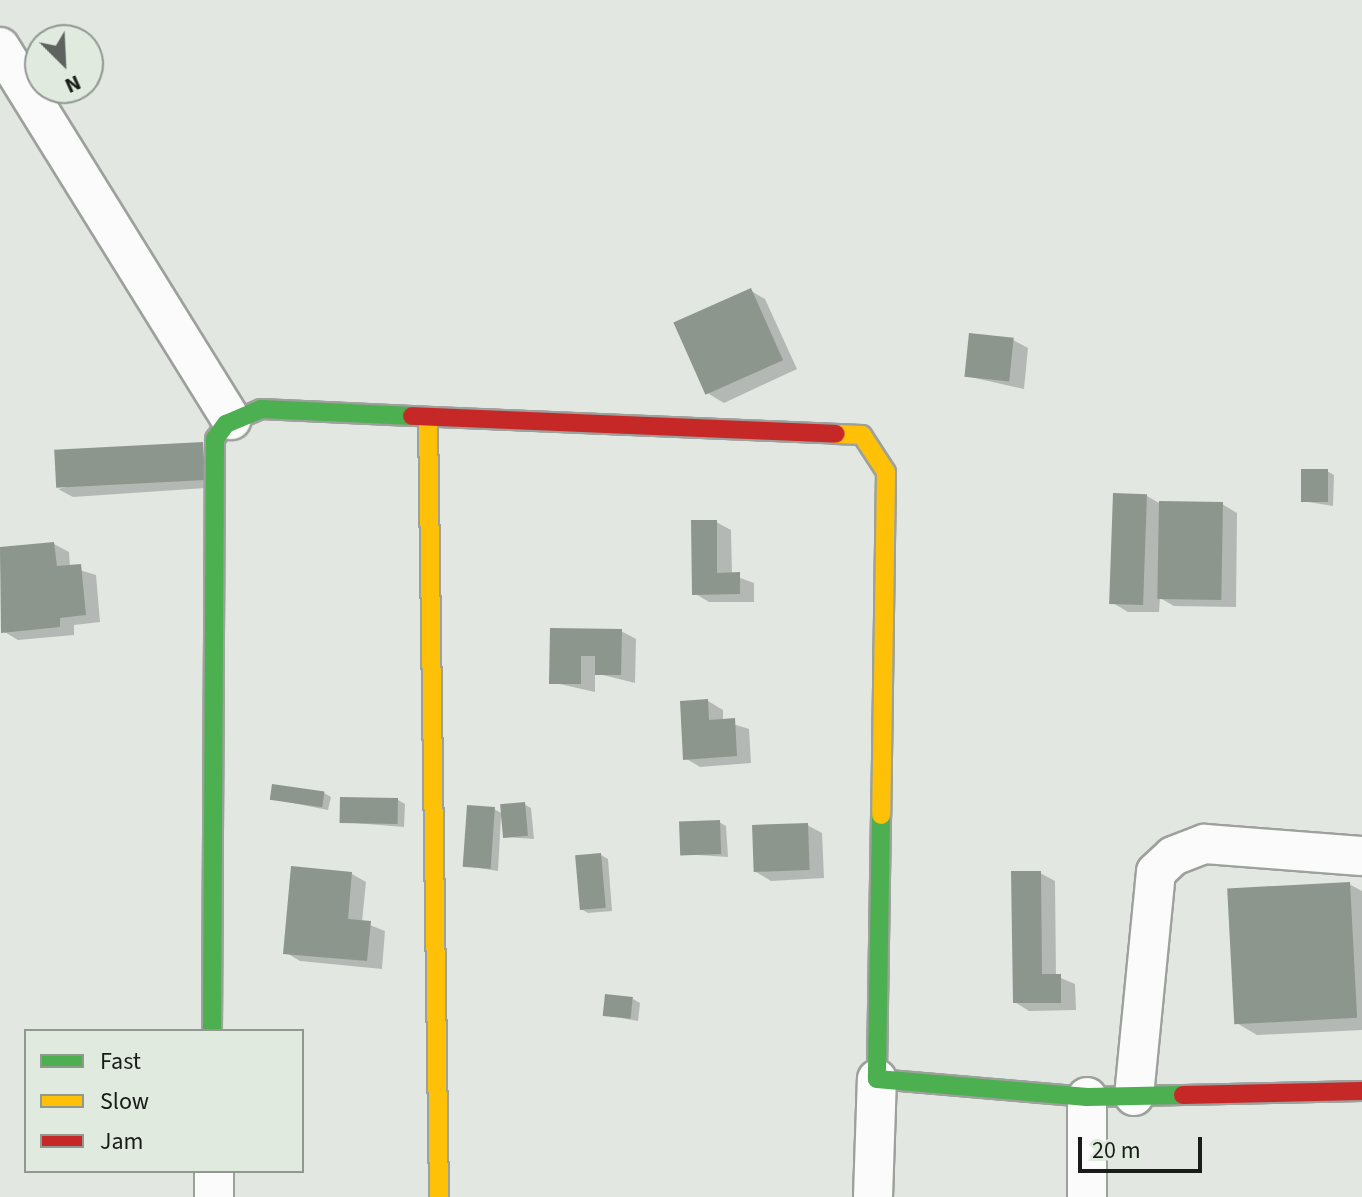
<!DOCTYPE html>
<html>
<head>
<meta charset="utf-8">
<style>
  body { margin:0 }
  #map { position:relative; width:1362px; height:1197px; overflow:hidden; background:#e2e7e2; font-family:"Source Sans 3",sans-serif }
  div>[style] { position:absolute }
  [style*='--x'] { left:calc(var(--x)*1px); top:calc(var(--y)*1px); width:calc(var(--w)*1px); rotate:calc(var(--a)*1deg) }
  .shadow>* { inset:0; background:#0003 }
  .building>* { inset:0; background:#8d968d; transform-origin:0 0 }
  .roads { filter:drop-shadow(2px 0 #9da19c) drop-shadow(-2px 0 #9da19c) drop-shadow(0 2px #9da19c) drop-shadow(0 -2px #9da19c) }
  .street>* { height:38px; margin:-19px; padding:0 19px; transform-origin:19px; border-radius:19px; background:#fbfbfb }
  .fast>* { height:18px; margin:-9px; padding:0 9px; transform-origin:9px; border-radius:9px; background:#4caf50 }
  .slow>* { height:18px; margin:-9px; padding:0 9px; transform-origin:9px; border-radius:9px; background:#ffc107 }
  .jam>* { height:18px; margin:-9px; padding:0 9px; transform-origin:9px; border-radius:9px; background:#c62828 }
  span { translate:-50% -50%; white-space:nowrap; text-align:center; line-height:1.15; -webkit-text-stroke:8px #e0eadf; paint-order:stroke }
  .legend { position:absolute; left:24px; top:1029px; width:280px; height:144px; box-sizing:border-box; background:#e0eadf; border:2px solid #90988f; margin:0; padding:10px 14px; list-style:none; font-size:24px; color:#191c18 }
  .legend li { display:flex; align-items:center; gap:16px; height:40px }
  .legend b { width:40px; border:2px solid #90988f }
  .north { position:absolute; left:24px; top:24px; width:80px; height:80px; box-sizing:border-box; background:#e0eadf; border:2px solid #90988f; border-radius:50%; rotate:156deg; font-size:22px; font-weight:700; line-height:32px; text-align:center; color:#191c18 }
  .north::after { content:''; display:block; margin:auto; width:28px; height:36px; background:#5f635f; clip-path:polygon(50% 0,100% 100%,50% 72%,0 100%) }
  .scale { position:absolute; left:1078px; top:1137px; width:124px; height:36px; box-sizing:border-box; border:4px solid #191c18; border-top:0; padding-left:10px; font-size:24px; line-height:28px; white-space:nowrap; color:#191c18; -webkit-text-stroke:6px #e0eadf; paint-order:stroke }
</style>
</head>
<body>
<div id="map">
  <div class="shadow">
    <div style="clip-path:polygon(751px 291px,765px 299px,797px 369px,724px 403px,709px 394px)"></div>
    <div style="clip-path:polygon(1013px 340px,1028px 348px,1024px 389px,966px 376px)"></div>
    <div style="clip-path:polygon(217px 453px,220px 487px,73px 497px,58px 489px)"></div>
    <div style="clip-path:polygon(1327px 471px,1334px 475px,1333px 506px,1302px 501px)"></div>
    <div style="clip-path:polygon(1147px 496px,1159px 503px,1222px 504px,1237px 513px,1236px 607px,1174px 606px,1160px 598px,1159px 612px,1128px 612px,1113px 603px)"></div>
    <div style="clip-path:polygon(716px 522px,731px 530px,732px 575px,754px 583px,754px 602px,709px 602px,694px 593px)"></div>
    <div style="clip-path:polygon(54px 544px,69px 552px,70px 567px,96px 575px,100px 622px,74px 625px,74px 635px,18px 640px,3px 631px,0 549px)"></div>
    <div style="clip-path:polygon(552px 630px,621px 631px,636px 639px,635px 683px,595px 673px,595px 692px,551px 682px)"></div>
    <div style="clip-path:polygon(708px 701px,723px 710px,723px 721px,749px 729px,751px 763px,700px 767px,685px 758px)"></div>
    <div style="clip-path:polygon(324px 793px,331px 797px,328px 810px,272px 799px)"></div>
    <div style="clip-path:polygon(398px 800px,405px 804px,404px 827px,342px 822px)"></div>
    <div style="clip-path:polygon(524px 804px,531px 808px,534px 839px,505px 837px,501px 816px,498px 871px,465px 866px,494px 809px,503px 814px)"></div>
    <div style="clip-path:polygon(719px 822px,726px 826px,728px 857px,683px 854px)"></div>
    <div style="clip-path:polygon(807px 825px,822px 833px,824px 878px,771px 881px,756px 872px)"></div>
    <div style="clip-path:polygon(601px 855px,608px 859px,612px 911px,588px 913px,581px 909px)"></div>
    <div style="clip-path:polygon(1040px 873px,1055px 881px,1056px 976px,1075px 984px,1076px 1010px,1029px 1011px,1015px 1002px)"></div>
    <div style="clip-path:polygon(352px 874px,366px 882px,362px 922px,385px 931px,382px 969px,300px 961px,285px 952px)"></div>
    <div style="clip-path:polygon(1349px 884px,1362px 891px,1362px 1030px,1257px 1035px,1235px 1022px)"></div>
    <div style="clip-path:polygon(633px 999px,640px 1003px,638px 1021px,605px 1015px)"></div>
  </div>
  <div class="building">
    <div style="left:751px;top:288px;width:79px;height:85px;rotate:66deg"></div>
    <div style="left:969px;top:333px;width:45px;height:44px;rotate:6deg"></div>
    <div style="left:203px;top:442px;width:38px;height:149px;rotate:87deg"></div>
    <div style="left:1301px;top:469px;width:27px;height:33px"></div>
    <div style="left:1113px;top:493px;width:34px;height:111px;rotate:2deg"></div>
    <div style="left:1159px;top:501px;width:64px;height:98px;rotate:1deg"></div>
    <div style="clip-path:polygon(691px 520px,717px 520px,717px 573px,740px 572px,740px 594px,692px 595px)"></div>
    <div style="clip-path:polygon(54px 542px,57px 566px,81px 564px,86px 615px,60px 618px,60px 627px,1px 633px,0 547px)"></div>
    <div style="clip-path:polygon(550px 628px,622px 629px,621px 675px,595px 675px,595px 656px,581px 656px,581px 684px,549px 684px)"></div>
    <div style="clip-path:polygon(708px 699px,709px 720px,735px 718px,737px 756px,683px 760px,680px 701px)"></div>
    <div style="left:272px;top:784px;width:53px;height:16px;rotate:8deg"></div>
    <div style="left:340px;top:797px;width:58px;height:26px;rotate:1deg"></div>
    <div style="left:525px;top:802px;width:34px;height:25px;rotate:85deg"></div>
    <div style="left:467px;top:805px;width:28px;height:62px;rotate:4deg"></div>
    <div style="left:720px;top:820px;width:34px;height:41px;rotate:88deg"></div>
    <div style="left:808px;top:823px;width:47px;height:56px;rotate:88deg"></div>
    <div style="left:601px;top:853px;width:55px;height:26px;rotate:85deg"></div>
    <div style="clip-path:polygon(291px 866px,352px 872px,348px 919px,371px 921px,367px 961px,283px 954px)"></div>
    <div style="clip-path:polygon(1011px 871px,1041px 871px,1042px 974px,1061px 974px,1061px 1003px,1013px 1003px)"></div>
    <div style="left:1350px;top:882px;width:136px;height:123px;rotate:87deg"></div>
    <div style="left:605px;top:994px;width:28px;height:22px;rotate:6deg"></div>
  </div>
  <div class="roads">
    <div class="street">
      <div style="--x:0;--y:47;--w:439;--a:58.2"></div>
      <div style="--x:1134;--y:1096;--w:225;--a:-84.4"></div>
      <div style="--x:1156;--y:872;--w:23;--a:-43"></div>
      <div style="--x:1173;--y:856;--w:34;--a:-21"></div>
      <div style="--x:1205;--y:844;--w:157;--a:4.4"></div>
      <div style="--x:214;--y:1171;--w:26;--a:90"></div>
      <div style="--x:873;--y:1197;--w:118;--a:-88.1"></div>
      <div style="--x:1087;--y:1197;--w:100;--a:-90"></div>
    </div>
    <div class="fast">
      <div style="--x:881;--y:815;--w:264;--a:90.9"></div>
      <div style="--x:877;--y:1079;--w:211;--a:4.9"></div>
      <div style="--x:1087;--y:1097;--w:96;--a:-1.2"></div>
      <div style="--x:212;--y:1031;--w:592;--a:-89.71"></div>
      <div style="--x:215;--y:439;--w:19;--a:-54"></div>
      <div style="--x:226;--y:424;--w:38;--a:-23"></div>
      <div style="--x:261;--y:409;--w:151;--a:2.7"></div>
    </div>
    <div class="slow">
      <div style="--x:428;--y:419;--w:778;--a:89.19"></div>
      <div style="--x:836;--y:434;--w:26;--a:2"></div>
      <div style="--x:862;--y:435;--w:44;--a:57"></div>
      <div style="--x:886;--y:472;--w:343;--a:90.8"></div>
    </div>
    <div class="jam">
      <div style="--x:412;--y:416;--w:424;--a:2.4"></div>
      <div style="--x:1183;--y:1095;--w:179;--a:-1.3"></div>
    </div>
  </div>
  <ul class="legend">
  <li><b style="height:10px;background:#4caf50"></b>Fast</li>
  <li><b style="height:10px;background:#ffc107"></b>Slow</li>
  <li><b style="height:10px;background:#c62828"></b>Jam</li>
  </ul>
  <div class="north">N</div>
  <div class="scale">20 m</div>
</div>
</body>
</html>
